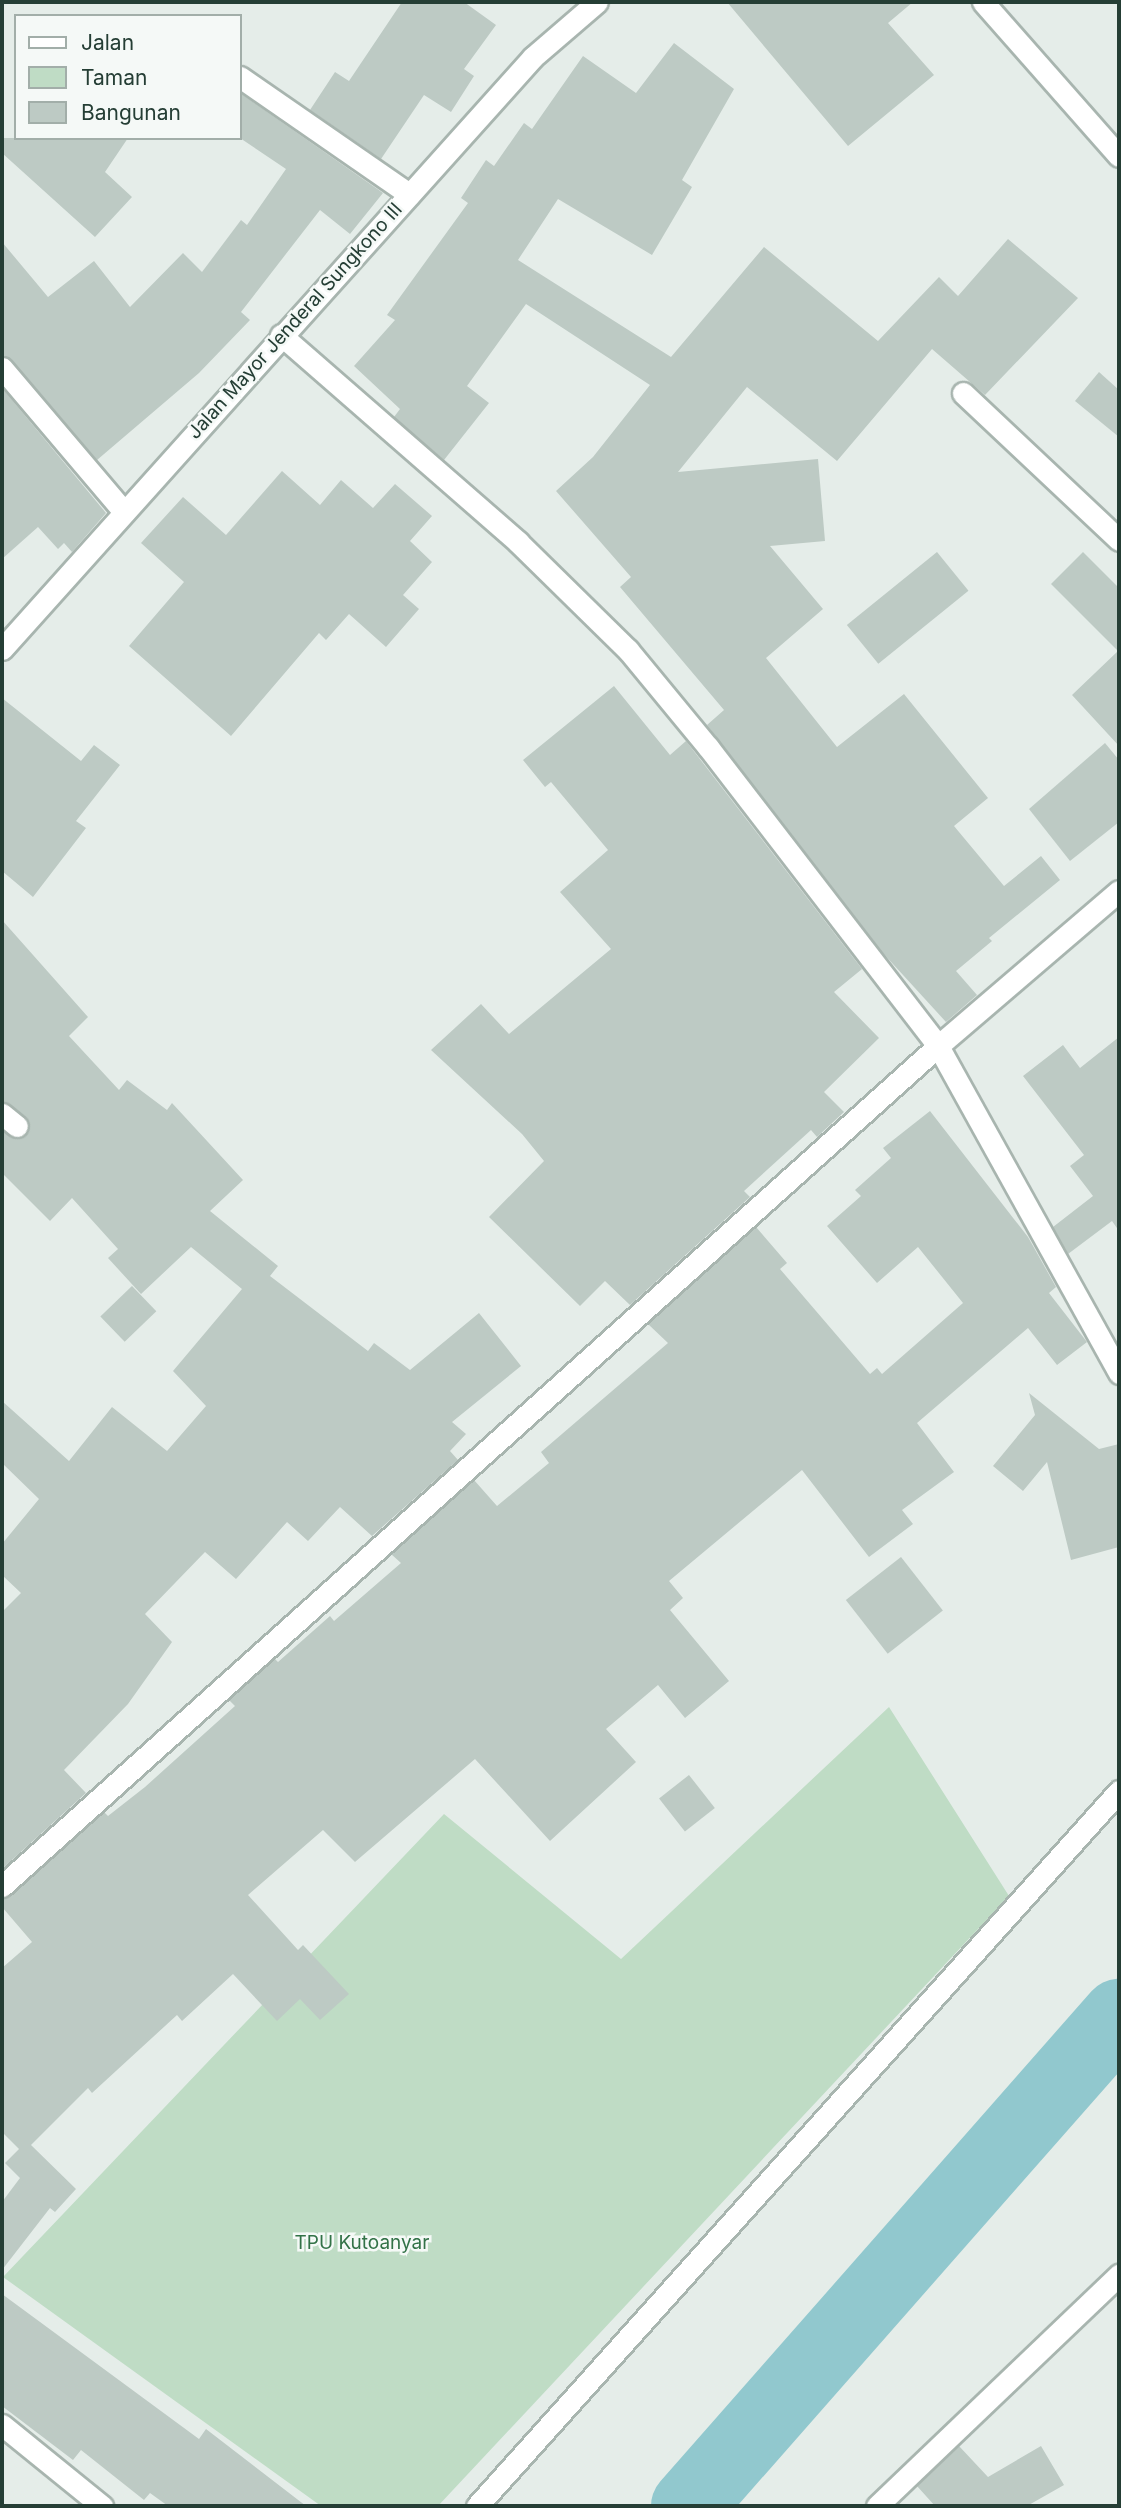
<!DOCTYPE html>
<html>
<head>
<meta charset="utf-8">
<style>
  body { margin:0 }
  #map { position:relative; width:1121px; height:2508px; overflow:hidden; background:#e5ede9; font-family:Inter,sans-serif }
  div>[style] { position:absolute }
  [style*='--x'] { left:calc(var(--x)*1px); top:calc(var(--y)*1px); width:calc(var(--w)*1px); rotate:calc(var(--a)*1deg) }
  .green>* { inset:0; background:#bfdcc5 }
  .river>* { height:74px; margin:-37px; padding:0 37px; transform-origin:37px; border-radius:37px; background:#91c8ce }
  .building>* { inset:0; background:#bdcac4; transform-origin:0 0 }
  .roads { filter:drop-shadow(2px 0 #a8b5af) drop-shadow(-2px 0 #a8b5af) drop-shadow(0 2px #a8b5af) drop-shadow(0 -2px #a8b5af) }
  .lane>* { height:21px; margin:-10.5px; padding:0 10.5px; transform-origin:10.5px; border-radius:10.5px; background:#fff }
  .street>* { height:21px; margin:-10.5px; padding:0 10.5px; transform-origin:10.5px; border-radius:10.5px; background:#fff }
  .secondary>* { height:21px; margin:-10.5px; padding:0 10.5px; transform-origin:10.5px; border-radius:10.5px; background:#fff }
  span { translate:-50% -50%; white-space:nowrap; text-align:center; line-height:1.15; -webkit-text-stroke:5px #f5f9f7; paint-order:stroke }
  .street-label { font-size:19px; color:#253e35 }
  .park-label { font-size:19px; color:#327247 }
  .frame { position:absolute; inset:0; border:4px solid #253e35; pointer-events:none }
  .legend { position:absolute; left:14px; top:14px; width:228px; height:126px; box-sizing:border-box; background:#f5f9f7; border:2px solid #a2aea9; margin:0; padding:9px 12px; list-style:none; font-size:21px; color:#253e35 }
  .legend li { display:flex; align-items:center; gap:14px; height:35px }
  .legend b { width:35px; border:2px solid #a2aea9 }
</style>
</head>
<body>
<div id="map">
  <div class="green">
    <div style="clip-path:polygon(889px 1707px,1009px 1896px,438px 2506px,321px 2506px,3px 2277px,444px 1814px,621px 1959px)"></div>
  </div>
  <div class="river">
    <div style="--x:688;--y:2506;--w:653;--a:-48.67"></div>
  </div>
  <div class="building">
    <div style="clip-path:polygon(402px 2px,464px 2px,496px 25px,464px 69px,474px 76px,451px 112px,424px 95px,381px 159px,310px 110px,335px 72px,349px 81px)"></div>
    <div style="clip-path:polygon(727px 2px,913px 2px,888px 23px,934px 75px,848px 146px)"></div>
    <div style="clip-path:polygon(674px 43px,734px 89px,682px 180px,692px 187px,652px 255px,558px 199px,518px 260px,671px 357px,764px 247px,878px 341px,939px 277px,958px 296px,1008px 239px,1078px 298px,985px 395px,932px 349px,837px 461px,747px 387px,678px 472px,818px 459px,825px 541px,770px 546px,823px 609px,766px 658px,837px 747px,904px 694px,988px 798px,954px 826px,1004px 886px,1041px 856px,1060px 880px,989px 938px,992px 941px,956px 971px,977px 995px,946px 1022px,882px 952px,707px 725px,724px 710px,620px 587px,631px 577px,556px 491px,593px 457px,650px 385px,526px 304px,467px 386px,489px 403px,444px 460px,394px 417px,400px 409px,354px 366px,395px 320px,387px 315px,468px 203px,461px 198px,486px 160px,494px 166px,524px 123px,532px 129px,583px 56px,636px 93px)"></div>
    <div style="clip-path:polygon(240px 93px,383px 193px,350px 234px,320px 210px,241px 312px,250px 320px,199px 373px,97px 460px,12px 360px,2px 355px,2px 242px,48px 297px,94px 261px,130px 307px,183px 253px,202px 272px,241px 220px,247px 225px,286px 169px,240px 138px)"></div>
    <div style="clip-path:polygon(2px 138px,128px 138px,105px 172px,132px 197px,95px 237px,2px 153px)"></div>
    <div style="clip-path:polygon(1099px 372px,1119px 390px,1119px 437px,1075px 401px)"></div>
    <div style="clip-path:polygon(2px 388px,106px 513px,72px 552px,64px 543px,58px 549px,38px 527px,2px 559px)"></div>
    <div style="clip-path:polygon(282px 471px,320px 505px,341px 480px,373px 508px,395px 484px,432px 516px,410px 541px,432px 562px,403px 595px,419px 609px,386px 647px,349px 614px,326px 640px,319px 633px,231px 736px,129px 646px,184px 582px,141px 543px,183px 497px,226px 535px)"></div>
    <div style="left:937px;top:552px;width:50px;height:116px;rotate:51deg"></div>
    <div style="clip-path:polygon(1083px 552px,1119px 588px,1119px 746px,1072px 695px,1118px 651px,1051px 584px)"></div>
    <div style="clip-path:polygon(614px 686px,670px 755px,686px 741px,862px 969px,834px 992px,879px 1038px,824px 1092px,844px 1112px,817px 1137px,811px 1130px,744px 1191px,750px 1197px,630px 1305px,605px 1281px,580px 1306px,489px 1217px,544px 1161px,522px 1134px,431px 1050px,481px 1004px,509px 1034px,611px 949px,560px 892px,608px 850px,551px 782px,545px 787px,523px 760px)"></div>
    <div style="clip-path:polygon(2px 698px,81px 761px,94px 745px,120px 765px,76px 821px,86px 828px,33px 897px,2px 871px)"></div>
    <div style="clip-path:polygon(1105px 743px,1119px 760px,1119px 822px,1070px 861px,1029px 809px)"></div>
    <div style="clip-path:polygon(2px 920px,88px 1017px,69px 1036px,119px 1090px,127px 1080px,167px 1110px,172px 1103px,243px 1180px,210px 1211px,278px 1266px,270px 1276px,368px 1351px,374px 1343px,410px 1370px,479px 1313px,521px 1366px,452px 1422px,466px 1434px,450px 1451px,458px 1460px,372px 1536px,340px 1507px,308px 1541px,287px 1522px,236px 1579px,205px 1552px,145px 1614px,172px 1642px,128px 1704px,64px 1770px,86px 1793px,2px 1869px,2px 1612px,21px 1593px,2px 1575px,2px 1544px,39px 1499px,2px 1463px,2px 1401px,69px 1461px,112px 1407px,167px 1451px,206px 1406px,173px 1371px,242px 1289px,191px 1247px,141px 1294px,108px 1258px,118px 1249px,72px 1198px,50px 1221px,2px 1173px,2px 1131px,21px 1138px,30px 1127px,25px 1116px,2px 1101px)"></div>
    <div style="clip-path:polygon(1119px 1037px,1119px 1231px,1112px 1221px,1068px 1254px,1053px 1227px,1093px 1196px,1070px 1166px,1084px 1155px,1023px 1076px,1063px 1045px,1080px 1068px)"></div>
    <div style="clip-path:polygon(930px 1111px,1028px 1237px,1056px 1287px,1049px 1293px,1087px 1342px,1057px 1365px,1028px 1328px,917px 1423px,954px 1472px,902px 1510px,913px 1524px,869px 1557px,802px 1470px,669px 1581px,683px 1598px,670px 1610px,729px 1681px,685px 1718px,658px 1685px,606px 1729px,636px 1762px,550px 1841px,475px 1759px,355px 1862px,323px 1830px,248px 1895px,298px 1950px,303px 1945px,349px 1994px,320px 2020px,300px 1999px,277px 2021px,233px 1974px,182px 2021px,177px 2015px,92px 2093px,88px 2088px,31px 2145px,76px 2189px,55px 2212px,50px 2208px,2px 2270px,2px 2202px,20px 2178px,5px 2163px,19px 2149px,2px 2132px,2px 1968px,32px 1942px,2px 1907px,2px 1899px,11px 1896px,104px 1812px,108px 1816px,145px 1787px,235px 1706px,229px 1700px,275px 1659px,278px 1662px,330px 1616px,334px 1621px,401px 1563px,391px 1554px,474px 1480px,497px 1506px,549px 1463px,541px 1452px,668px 1343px,648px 1324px,756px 1227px,787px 1263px,780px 1269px,870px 1374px,877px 1368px,882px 1374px,963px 1303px,918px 1247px,877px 1283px,827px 1226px,861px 1196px,855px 1190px,891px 1158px,883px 1148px)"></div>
    <div style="left:132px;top:1286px;width:35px;height:44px;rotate:46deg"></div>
    <div style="clip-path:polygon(1029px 1393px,1099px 1449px,1119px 1444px,1119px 1547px,1071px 1560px,1047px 1462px,1023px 1491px,993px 1466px,1035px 1415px)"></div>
    <div style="left:901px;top:1557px;width:68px;height:70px;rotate:52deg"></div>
    <div style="left:689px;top:1775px;width:42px;height:38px;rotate:52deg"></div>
    <div style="clip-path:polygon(2px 2294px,199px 2439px,206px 2429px,306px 2506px,168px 2506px,150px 2493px,144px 2500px,81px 2450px,73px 2460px,2px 2406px)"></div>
    <div style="clip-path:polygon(959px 2446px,988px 2477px,1041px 2446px,1064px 2485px,1027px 2506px,935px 2506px,917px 2486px)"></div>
  </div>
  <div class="roads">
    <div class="lane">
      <div style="--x:240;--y:77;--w:206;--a:34.7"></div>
      <div style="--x:2;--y:1114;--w:19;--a:39"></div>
      <div style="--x:877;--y:2506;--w:335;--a:-43.7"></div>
    </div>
    <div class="street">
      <div style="--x:983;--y:2;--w:205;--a:48.6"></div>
      <div style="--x:281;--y:335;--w:315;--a:41.1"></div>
      <div style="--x:518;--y:542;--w:154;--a:44.5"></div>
      <div style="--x:628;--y:650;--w:126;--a:50.5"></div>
      <div style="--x:708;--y:747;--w:377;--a:52.4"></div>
      <div style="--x:938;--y:1046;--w:374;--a:61"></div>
      <div style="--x:2;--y:368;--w:189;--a:49.7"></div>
      <div style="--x:963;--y:393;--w:214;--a:43.3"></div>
      <div style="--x:2;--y:649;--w:795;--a:-48.11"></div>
      <div style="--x:533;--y:57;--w:84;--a:-40.7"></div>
      <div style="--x:2;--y:1886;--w:1258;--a:-41.91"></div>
      <div style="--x:938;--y:1046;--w:238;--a:-40.6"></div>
      <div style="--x:477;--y:2506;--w:961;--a:-48.08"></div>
    </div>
    <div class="secondary">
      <div style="--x:2;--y:2425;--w:129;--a:39"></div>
    </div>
  </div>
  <div class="street-label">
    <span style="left:295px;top:321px;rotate:-48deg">Jalan Mayor Jenderal Sungkono III</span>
  </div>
  <div class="park-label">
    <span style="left:362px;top:2243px">TPU Kutoanyar</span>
  </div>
  <div class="frame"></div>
  <ul class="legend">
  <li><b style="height:9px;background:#fff"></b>Jalan</li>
  <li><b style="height:19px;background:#bfdcc5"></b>Taman</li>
  <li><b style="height:19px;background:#bdcac4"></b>Bangunan</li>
  </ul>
</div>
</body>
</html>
